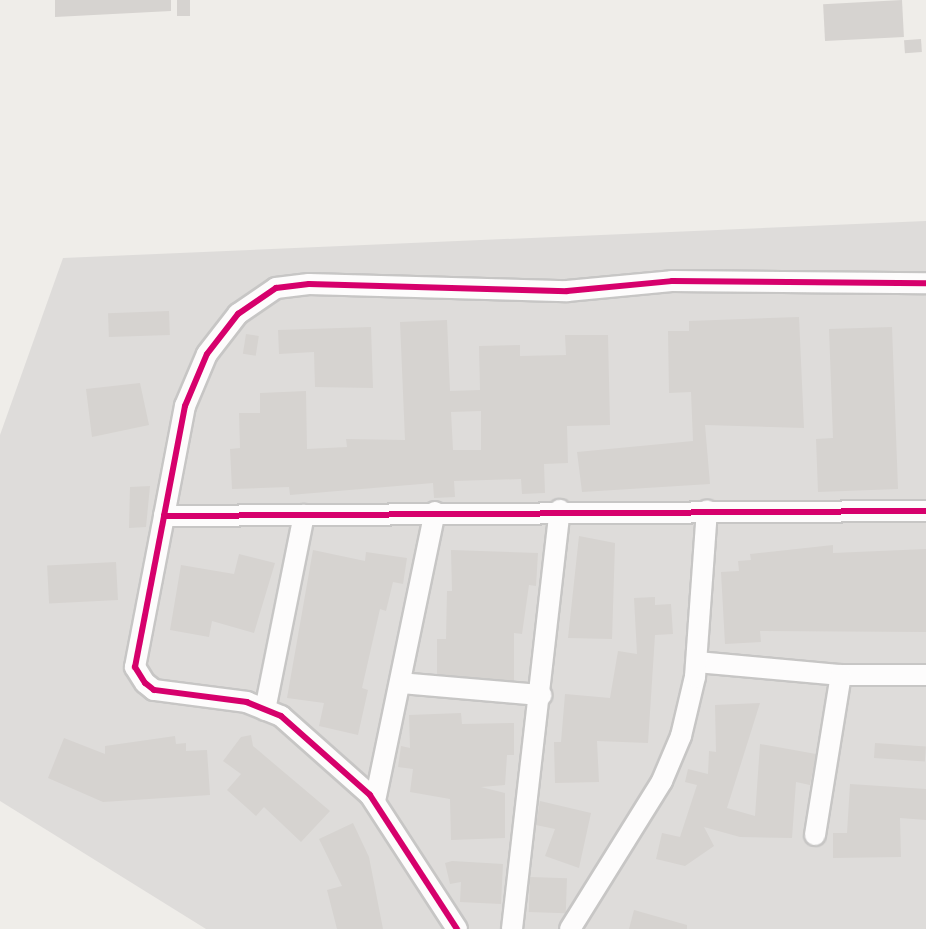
<!DOCTYPE html>
<html>
<head>
<meta charset="utf-8">
<style>
  body { margin:0 }
  #map { position:relative; width:926px; height:929px; overflow:hidden; background:#efede9; font-family:Arial,sans-serif }
  div>[style] { position:absolute }
  [style*='--x'] { left:calc(var(--x)*1px); top:calc(var(--y)*1px); width:calc(var(--w)*1px); rotate:calc(var(--a)*1deg) }
  .residential>* { inset:0; background:#dedcda }
  .building>* { inset:0; background:#d6d3d0; transform-origin:0 0 }
  .roads { filter:drop-shadow(2px 0 #c7c6c5) drop-shadow(-2px 0 #c7c6c5) drop-shadow(0 2px #c7c6c5) drop-shadow(0 -2px #c7c6c5) }
  .minor>* { height:20px; margin:-10px; padding:0 10px; transform-origin:10px; border-radius:10px; background:#fdfcfc }
  .cycleway>* { height:6px; margin:-3px; padding:0 3px; transform-origin:3px; border-radius:3px; background:#d6006c }
  span { translate:-50% -50%; white-space:nowrap; text-align:center; line-height:1.15; -webkit-text-stroke:6px #fff; paint-order:stroke }
</style>
</head>
<body>
<div id="map">
  <div class="residential">
    <div style="clip-path:polygon(926px 221px,926px 929px,206px 929px,0 801px,0 435px,63px 258px)"></div>
  </div>
  <div class="building">
    <div style="clip-path:polygon(55px 0,171px 0,171px 11px,55px 17px)"></div>
    <div style="left:177px;top:0;width:13px;height:16px"></div>
    <div style="left:902px;top:0;width:37px;height:79px;rotate:87deg"></div>
    <div style="left:921px;top:39px;width:13px;height:17px;rotate:86deg"></div>
    <div style="left:169px;top:311px;width:24px;height:61px;rotate:88deg"></div>
    <div style="clip-path:polygon(799px 317px,804px 428px,705px 425px,710px 484px,582px 492px,577px 452px,693px 441px,691px 392px,669px 393px,668px 331px,689px 331px,689px 321px)"></div>
    <div style="clip-path:polygon(evenodd,447px 320px,450px 391px,480px 390px,479px 346px,520px 345px,520px 356px,566px 355px,565px 335px,608px 335px,610px 425px,567px 426px,568px 463px,544px 464px,545px 493px,522px 494px,521px 479px,454px 481px,455px 497px,434px 498px,433px 483px,290px 495px,289px 487px,232px 489px,230px 449px,240px 448px,239px 413px,260px 413px,260px 393px,306px 391px,307px 449px,347px 447px,346px 439px,405px 440px,400px 322px,447px 320px,481px 411px,481px 450px,453px 450px,451px 412px,481px 411px)"></div>
    <div style="clip-path:polygon(371px 327px,373px 388px,315px 387px,314px 352px,279px 354px,278px 330px)"></div>
    <div style="clip-path:polygon(892px 327px,898px 489px,818px 492px,816px 439px,833px 438px,829px 329px)"></div>
    <div style="left:246px;top:334px;width:13px;height:20px;rotate:9deg"></div>
    <div style="clip-path:polygon(140px 383px,149px 425px,92px 437px,86px 389px)"></div>
    <div style="clip-path:polygon(150px 486px,146px 527px,129px 528px,130px 487px)"></div>
    <div style="clip-path:polygon(579px 536px,615px 543px,612px 639px,568px 638px)"></div>
    <div style="clip-path:polygon(833px 545px,833px 553px,926px 549px,926px 632px,760px 631px,761px 642px,725px 644px,721px 572px,739px 571px,738px 561px,751px 560px,750px 554px)"></div>
    <div style="clip-path:polygon(313px 550px,365px 561px,366px 552px,407px 558px,403px 584px,393px 582px,386px 611px,380px 609px,362px 688px,368px 690px,358px 735px,319px 726px,324px 703px,287px 698px)"></div>
    <div style="clip-path:polygon(451px 550px,538px 553px,536px 586px,529px 585px,522px 634px,514px 633px,514px 681px,437px 674px,437px 639px,446px 639px,447px 591px,452px 591px)"></div>
    <div style="clip-path:polygon(239px 554px,275px 563px,254px 633px,212px 621px,209px 637px,170px 630px,181px 565px,234px 574px)"></div>
    <div style="left:116px;top:562px;width:38px;height:69px;rotate:87deg"></div>
    <div style="clip-path:polygon(655px 597px,655px 605px,671px 604px,673px 634px,655px 635px,648px 743px,597px 741px,599px 782px,555px 783px,554px 742px,561px 742px,565px 694px,610px 698px,618px 651px,637px 654px,634px 598px)"></div>
    <div style="clip-path:polygon(760px 703px,727px 808px,755px 816px,760px 744px,816px 754px,810px 785px,796px 782px,792px 838px,740px 837px,704px 827px,714px 846px,685px 866px,656px 859px,662px 833px,680px 837px,697px 785px,685px 782px,688px 769px,708px 774px,709px 751px,716px 752px,715px 705px)"></div>
    <div style="clip-path:polygon(461px 713px,462px 724px,514px 723px,514px 755px,507px 755px,505px 785px,481px 787px,505px 793px,505px 838px,451px 840px,450px 799px,410px 792px,413px 769px,398px 767px,401px 746px,410px 748px,409px 715px)"></div>
    <div style="clip-path:polygon(251px 735px,253px 746px,330px 811px,301px 842px,264px 807px,256px 816px,227px 790px,241px 774px,223px 761px,241px 737px)"></div>
    <div style="clip-path:polygon(175px 736px,176px 744px,186px 743px,186px 751px,207px 750px,210px 795px,103px 802px,48px 778px,64px 738px,105px 754px,105px 746px)"></div>
    <div style="left:875px;top:743px;width:51px;height:15px;rotate:4deg"></div>
    <div style="clip-path:polygon(850px 784px,926px 789px,926px 820px,900px 818px,901px 857px,833px 858px,833px 833px,847px 833px)"></div>
    <div style="clip-path:polygon(540px 801px,591px 813px,579px 868px,545px 856px,555px 829px,536px 825px)"></div>
    <div style="clip-path:polygon(353px 823px,369px 857px,383px 929px,337px 929px,327px 890px,342px 886px,319px 839px)"></div>
    <div style="clip-path:polygon(452px 861px,503px 864px,501px 904px,460px 902px,461px 882px,450px 884px,445px 863px)"></div>
    <div style="left:530px;top:877px;width:37px;height:35px;rotate:2deg"></div>
    <div style="clip-path:polygon(634px 910px,687px 925px,687px 929px,629px 929px)"></div>
  </div>
  <div class="roads">
    <div class="minor">
      <div style="--x:164;--y:516;--w:112;--a:-79.2"></div>
      <div style="--x:185;--y:406;--w:56;--a:-67.1"></div>
      <div style="--x:207;--y:354;--w:51;--a:-52.2"></div>
      <div style="--x:238;--y:314;--w:46;--a:-34.4"></div>
      <div style="--x:276;--y:288;--w:33;--a:-7"></div>
      <div style="--x:309;--y:284;--w:258;--a:1.6"></div>
      <div style="--x:567;--y:291;--w:105;--a:-5.4"></div>
      <div style="--x:672;--y:281;--w:254;--a:0.5"></div>
      <div style="--x:697;--y:662;--w:145;--a:5.2"></div>
      <div style="--x:841;--y:675;--w:85;--a:0"></div>
      <div style="--x:400;--y:683;--w:142;--a:4.9"></div>
      <div style="--x:265;--y:710;--w:199;--a:-78.7"></div>
      <div style="--x:375;--y:801;--w:295;--a:-78.3"></div>
      <div style="--x:815;--y:835;--w:162;--a:-80.8"></div>
      <div style="--x:457;--y:929;--w:160;--a:-123"></div>
      <div style="--x:370;--y:795;--w:119;--a:-138.4"></div>
      <div style="--x:281;--y:716;--w:37;--a:-158"></div>
      <div style="--x:247;--y:702;--w:94;--a:-172.6"></div>
      <div style="--x:154;--y:690;--w:11;--a:-142"></div>
      <div style="--x:145;--y:683;--w:19;--a:-122"></div>
      <div style="--x:135;--y:667;--w:154;--a:-79.1"></div>
      <div style="--x:164;--y:516;--w:762;--a:-0.38"></div>
      <div style="--x:512;--y:929;--w:422;--a:-83.5"></div>
      <div style="--x:570;--y:929;--w:174;--a:-58.1"></div>
      <div style="--x:662;--y:781;--w:49;--a:-67.1"></div>
      <div style="--x:681;--y:736;--w:61;--a:-76.7"></div>
      <div style="--x:695;--y:677;--w:167;--a:-85.9"></div>
    </div>
  </div>
  <div class="cycleway">
    <div style="--x:164;--y:516;--w:112;--a:-79.2"></div>
    <div style="--x:185;--y:406;--w:56;--a:-67.1"></div>
    <div style="--x:207;--y:354;--w:51;--a:-52.2"></div>
    <div style="--x:238;--y:314;--w:46;--a:-34.4"></div>
    <div style="--x:276;--y:288;--w:33;--a:-7"></div>
    <div style="--x:309;--y:284;--w:258;--a:1.6"></div>
    <div style="--x:567;--y:291;--w:105;--a:-5.4"></div>
    <div style="--x:672;--y:281;--w:254;--a:0.5"></div>
    <div style="--x:457;--y:929;--w:160;--a:-123"></div>
    <div style="--x:370;--y:795;--w:119;--a:-138.4"></div>
    <div style="--x:281;--y:716;--w:37;--a:-158"></div>
    <div style="--x:247;--y:702;--w:94;--a:-172.6"></div>
    <div style="--x:154;--y:690;--w:11;--a:-142"></div>
    <div style="--x:145;--y:683;--w:19;--a:-122"></div>
    <div style="--x:135;--y:667;--w:154;--a:-79.1"></div>
    <div style="--x:164;--y:516;--w:762;--a:-0.38"></div>
  </div>
</div>
</body>
</html>
